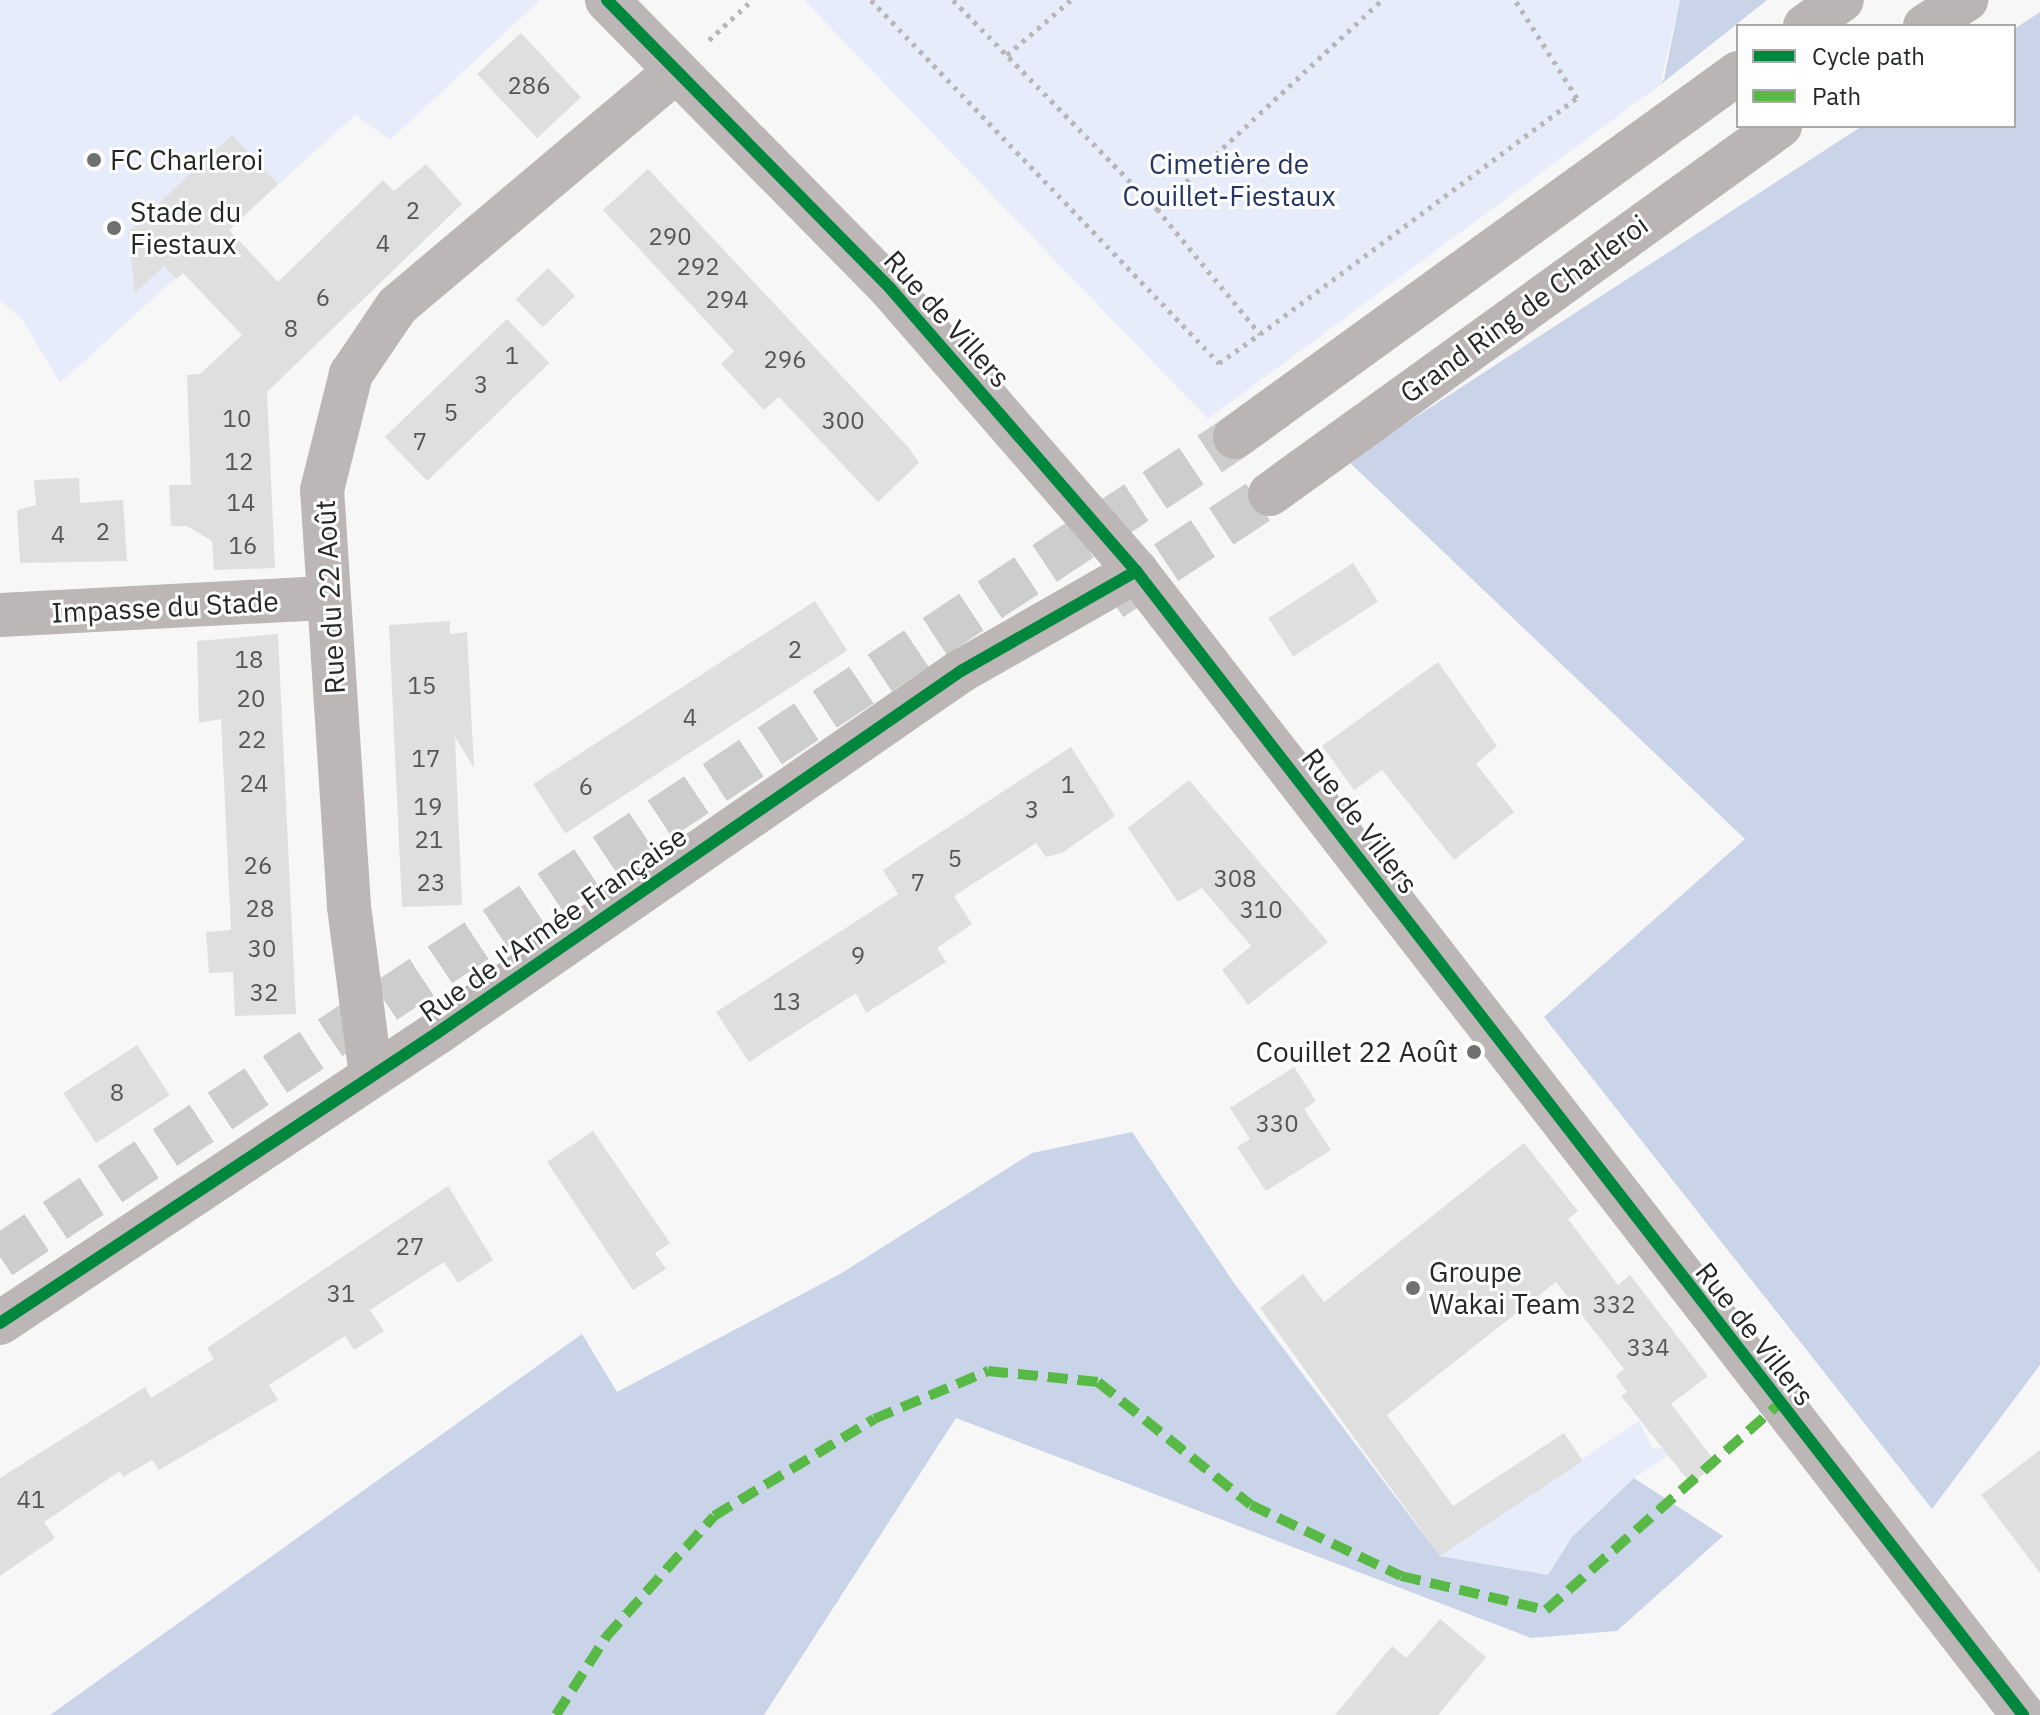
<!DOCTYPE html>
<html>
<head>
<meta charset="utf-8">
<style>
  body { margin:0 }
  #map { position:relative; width:2040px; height:1715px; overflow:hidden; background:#f7f7f8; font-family:"IBM Plex Sans",sans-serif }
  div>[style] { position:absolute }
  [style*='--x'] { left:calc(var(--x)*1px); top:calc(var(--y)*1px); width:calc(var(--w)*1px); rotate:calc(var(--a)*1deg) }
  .green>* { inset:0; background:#e6ecfa }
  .forest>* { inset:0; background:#cad4e9 }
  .building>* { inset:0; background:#dfdfdf; transform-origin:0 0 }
  .highway-tunnel>* { height:44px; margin-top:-22px; transform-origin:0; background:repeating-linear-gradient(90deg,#cdcdce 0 44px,transparent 0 66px) }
  .path>* { height:5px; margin-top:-2.5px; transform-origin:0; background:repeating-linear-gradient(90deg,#b9b6b7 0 4px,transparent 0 10px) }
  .street>* { height:44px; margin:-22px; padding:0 22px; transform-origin:22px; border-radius:22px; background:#bcb6b7 }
  .secondary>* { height:44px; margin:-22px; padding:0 22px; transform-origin:22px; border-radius:22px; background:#bcb6b7 }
  .highway>* { height:44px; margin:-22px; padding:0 22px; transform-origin:22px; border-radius:22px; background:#bab4b4 }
  .quiet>* { height:10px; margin-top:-5px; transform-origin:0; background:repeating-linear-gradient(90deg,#58b947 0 20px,transparent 0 30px) }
  .cycleway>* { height:12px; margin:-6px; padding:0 6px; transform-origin:6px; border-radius:6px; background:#00873e }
  .dots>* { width:22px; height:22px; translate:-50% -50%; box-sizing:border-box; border:4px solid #fff; border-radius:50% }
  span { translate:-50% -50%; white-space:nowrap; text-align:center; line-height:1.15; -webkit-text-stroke:6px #fff; paint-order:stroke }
  .number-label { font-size:24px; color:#545555 }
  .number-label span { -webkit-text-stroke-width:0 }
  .poi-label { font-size:28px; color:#262727 }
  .left { translate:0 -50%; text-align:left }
  .right { translate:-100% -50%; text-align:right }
  .park-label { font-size:28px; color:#253766 }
  .street-label { font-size:28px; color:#262727 }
  .legend { position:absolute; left:1736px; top:24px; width:280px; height:104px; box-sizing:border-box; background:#fff; border:2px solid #a8a9a9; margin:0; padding:10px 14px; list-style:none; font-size:24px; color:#262727 }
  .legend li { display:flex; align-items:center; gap:16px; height:40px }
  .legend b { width:40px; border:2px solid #a8a9a9 }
</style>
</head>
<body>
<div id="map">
  <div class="green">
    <div style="clip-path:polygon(0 0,538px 0,539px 1px,390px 140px,355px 115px,60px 383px,22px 319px,0 301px)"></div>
    <div style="clip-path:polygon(804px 0,1680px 0,1660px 85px,1208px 419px)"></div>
    <div style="clip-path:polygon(1639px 1421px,1653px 1449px,1680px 1448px,1634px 1478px,1572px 1537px,1548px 1575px,1440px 1556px)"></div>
  </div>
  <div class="forest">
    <div style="clip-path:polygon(1680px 0,1767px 0,1660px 85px,1664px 79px)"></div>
    <div style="clip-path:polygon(2040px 12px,2040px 1365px,1932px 1509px,1544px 1017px,1745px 839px,1348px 461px,1862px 126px,2014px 126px,2014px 29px)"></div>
    <div style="clip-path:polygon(1132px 1132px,1234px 1283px,1440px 1556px,1548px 1575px,1572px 1537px,1634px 1478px,1723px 1536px,1617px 1631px,1531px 1638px,956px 1418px,764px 1715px,50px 1715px,582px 1334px,617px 1392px,840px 1274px,1032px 1153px)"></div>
  </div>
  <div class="building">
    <div style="left:521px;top:33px;width:88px;height:60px;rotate:47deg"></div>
    <div style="clip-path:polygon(232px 135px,278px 184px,229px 230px,278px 282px,383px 180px,394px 191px,426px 164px,462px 204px,267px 392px,275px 568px,214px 570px,212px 541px,187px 526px,171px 526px,169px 485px,191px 485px,187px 375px,200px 374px,242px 335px,183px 273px,176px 279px,164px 266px,135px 293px,128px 232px)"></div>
    <div style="clip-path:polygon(648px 169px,909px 448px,919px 463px,878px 502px,779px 397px,764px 410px,721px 364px,734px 351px,603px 210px)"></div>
    <div style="left:548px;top:268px;width:39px;height:45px;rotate:46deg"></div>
    <div style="left:507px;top:319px;width:61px;height:170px;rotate:46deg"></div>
    <div style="clip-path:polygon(79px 478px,80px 503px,123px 500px,127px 561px,20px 563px,17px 510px,36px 505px,34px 480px)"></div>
    <div style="left:1353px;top:563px;width:46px;height:101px;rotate:57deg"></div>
    <div style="left:815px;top:601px;width:59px;height:336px;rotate:57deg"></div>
    <div style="clip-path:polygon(450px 621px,450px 634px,467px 632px,474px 768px,455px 737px,462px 905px,402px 907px,389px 625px)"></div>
    <div style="clip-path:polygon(278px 634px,296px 1014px,235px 1016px,233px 972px,209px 973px,206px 932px,231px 930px,221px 719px,199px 723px,197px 641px)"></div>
    <div style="clip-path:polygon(1438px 662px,1497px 746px,1476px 764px,1514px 812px,1454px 860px,1382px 770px,1354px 790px,1322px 746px)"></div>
    <div style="clip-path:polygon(1071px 747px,1115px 816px,1062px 853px,1046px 857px,1036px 843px,954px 896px,972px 924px,937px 948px,946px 962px,866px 1013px,856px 993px,749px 1062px,716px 1012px,898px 894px,883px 870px)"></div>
    <div style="clip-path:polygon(1189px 780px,1328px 942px,1248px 1005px,1222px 970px,1251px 946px,1202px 888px,1178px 902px,1128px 828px)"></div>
    <div style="left:137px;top:1045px;width:60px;height:88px;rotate:57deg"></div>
    <div style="clip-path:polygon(1294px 1067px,1316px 1101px,1304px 1109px,1331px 1150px,1266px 1191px,1237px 1147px,1250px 1139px,1230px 1108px)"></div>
    <div style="clip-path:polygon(593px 1131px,670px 1243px,655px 1253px,666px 1269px,633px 1290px,547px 1162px)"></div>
    <div style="clip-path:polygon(1524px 1143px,1578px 1211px,1568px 1219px,1618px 1285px,1630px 1275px,1708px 1376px,1671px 1404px,1717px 1464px,1691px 1484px,1621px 1396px,1627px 1392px,1616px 1376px,1624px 1369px,1556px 1282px,1387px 1415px,1453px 1506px,1564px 1433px,1583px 1461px,1440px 1556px,1260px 1308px,1303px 1274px,1324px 1302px)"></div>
    <div style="clip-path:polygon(448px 1186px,493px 1260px,458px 1283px,444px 1262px,410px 1284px,370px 1310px,384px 1331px,354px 1350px,345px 1336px,269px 1385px,278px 1400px,159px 1470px,152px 1460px,123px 1477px,120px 1471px,44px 1522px,55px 1538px,0 1576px,0 1478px,145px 1387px,151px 1398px,214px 1359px,207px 1348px)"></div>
    <div style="clip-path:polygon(2040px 1450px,2040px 1573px,1981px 1495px)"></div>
    <div style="clip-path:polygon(1440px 1619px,1486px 1657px,1438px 1715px,1335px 1715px,1392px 1646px,1406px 1658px)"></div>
  </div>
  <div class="highway-tunnel">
    <div style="--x:1111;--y:599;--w:191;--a:-33.4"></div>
    <div style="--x:0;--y:1257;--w:1482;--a:-33.58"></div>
  </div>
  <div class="path">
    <div style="--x:871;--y:0;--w:503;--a:46.21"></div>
    <div style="--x:1219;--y:363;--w:50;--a:-35.3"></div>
    <div style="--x:953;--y:0;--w:292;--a:45.7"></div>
    <div style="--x:1157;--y:209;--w:307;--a:-42.9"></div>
    <div style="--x:709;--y:40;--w:59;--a:-42.9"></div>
    <div style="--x:1007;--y:55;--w:84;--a:-40.7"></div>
    <div style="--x:1157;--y:209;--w:162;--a:50.5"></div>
    <div style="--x:1260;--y:334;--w:395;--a:-36.7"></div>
    <div style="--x:1577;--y:98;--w:116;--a:-122.3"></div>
  </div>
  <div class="street">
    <div style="--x:0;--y:615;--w:329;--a:-3"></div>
    <div style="--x:371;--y:1076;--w:171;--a:-97.4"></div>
    <div style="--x:349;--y:906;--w:417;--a:-93.7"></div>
    <div style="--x:322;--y:490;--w:120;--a:-76"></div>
    <div style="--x:351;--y:374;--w:82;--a:-55.9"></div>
    <div style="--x:397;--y:306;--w:365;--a:-40.1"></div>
    <div style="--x:0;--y:1323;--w:524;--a:-33.57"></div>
    <div style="--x:437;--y:1033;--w:637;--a:-34.64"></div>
    <div style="--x:961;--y:671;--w:202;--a:-29.7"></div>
  </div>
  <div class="secondary">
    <div style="--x:607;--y:0;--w:404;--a:45.5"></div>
    <div style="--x:890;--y:288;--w:375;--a:49"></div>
    <div style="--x:1136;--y:571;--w:1448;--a:52.21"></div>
  </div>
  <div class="highway">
    <div style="--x:1805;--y:26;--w:45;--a:-35.1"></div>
    <div style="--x:1925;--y:26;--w:49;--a:-32.4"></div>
    <div style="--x:1235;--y:437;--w:621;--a:-35.89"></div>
    <div style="--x:1270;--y:494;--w:629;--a:-35.81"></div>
  </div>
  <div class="quiet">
    <div style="--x:556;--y:1715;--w:93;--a:-57.3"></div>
    <div style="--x:606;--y:1637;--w:162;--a:-48.2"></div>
    <div style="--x:714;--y:1516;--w:187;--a:-31.2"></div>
    <div style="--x:874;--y:1419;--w:124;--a:-22.8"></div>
    <div style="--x:988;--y:1371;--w:111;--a:5.7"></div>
    <div style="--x:1098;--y:1382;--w:196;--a:38.8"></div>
    <div style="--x:1251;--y:1505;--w:166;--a:25.3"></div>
    <div style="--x:1401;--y:1576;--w:149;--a:13.2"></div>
    <div style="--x:1546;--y:1610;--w:311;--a:-41.5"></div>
  </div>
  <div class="cycleway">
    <div style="--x:607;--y:0;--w:404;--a:45.5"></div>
    <div style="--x:890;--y:288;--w:375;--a:49"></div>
    <div style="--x:1136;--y:571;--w:1448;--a:52.21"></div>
    <div style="--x:0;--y:1323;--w:524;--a:-33.57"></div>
    <div style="--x:437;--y:1033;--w:637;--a:-34.64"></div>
    <div style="--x:961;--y:671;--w:202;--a:-29.7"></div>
  </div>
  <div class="dots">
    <div style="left:94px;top:160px;background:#6f7070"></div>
    <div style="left:114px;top:228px;background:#6f7070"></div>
    <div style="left:1474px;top:1052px;background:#6f7070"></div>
    <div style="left:1413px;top:1288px;background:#6f7070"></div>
  </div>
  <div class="number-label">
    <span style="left:529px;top:86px">286</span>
    <span style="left:413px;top:211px">2</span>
    <span style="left:670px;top:237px">290</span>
    <span style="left:383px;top:244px">4</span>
    <span style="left:698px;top:267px">292</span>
    <span style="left:323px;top:298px">6</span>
    <span style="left:727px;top:300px">294</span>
    <span style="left:291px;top:329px">8</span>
    <span style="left:512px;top:356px">1</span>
    <span style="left:785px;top:360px">296</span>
    <span style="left:481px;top:385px">3</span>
    <span style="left:451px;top:413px">5</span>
    <span style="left:237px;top:419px">10</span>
    <span style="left:843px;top:421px">300</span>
    <span style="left:420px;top:442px">7</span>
    <span style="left:239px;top:462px">12</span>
    <span style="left:241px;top:503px">14</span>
    <span style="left:103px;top:532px">2</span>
    <span style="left:58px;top:535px">4</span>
    <span style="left:243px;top:546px">16</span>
    <span style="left:795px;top:650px">2</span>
    <span style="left:249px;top:660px">18</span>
    <span style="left:422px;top:686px">15</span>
    <span style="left:251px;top:699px">20</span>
    <span style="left:690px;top:718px">4</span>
    <span style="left:252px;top:740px">22</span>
    <span style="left:426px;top:759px">17</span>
    <span style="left:254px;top:784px">24</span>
    <span style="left:1068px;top:785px">1</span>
    <span style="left:586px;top:787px">6</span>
    <span style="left:428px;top:807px">19</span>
    <span style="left:1032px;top:810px">3</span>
    <span style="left:429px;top:840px">21</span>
    <span style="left:955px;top:859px">5</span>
    <span style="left:258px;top:866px">26</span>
    <span style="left:1235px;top:879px">308</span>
    <span style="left:431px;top:883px">23</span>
    <span style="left:918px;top:883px">7</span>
    <span style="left:260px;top:909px">28</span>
    <span style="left:1261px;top:910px">310</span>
    <span style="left:262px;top:949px">30</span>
    <span style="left:858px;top:956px">9</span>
    <span style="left:264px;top:993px">32</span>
    <span style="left:787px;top:1002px">13</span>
    <span style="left:117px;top:1093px">8</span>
    <span style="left:1277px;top:1124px">330</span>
    <span style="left:410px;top:1247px">27</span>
    <span style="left:341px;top:1294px">31</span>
    <span style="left:1614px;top:1305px">332</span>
    <span style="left:1648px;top:1348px">334</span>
    <span style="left:31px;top:1500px">41</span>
  </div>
  <div class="poi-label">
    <span class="left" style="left:110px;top:160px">FC Charleroi</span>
    <span class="left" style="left:130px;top:228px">Stade du<br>Fiestaux</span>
    <span class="right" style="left:1458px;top:1052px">Couillet 22 Août</span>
    <span class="left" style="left:1429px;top:1288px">Groupe<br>Wakai Team</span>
  </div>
  <div class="park-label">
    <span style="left:1229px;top:180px">Cimetière de<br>Couillet-Fiestaux</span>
  </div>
  <div class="street-label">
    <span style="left:1524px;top:309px;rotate:-36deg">Grand Ring de Charleroi</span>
    <span style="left:947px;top:319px;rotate:48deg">Rue de Villers</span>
    <span style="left:330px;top:597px;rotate:-93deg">Rue du 22 Août</span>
    <span style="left:165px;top:607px;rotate:-3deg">Impasse du Stade</span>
    <span style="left:1360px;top:821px;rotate:53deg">Rue de Villers</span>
    <span style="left:553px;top:924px;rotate:-35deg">Rue de l'Armée Française</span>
    <span style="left:1755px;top:1334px;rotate:52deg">Rue de Villers</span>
  </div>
  <ul class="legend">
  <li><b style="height:10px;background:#00873e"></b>Cycle path</li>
  <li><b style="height:10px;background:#58b947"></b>Path</li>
  </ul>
</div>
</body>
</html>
